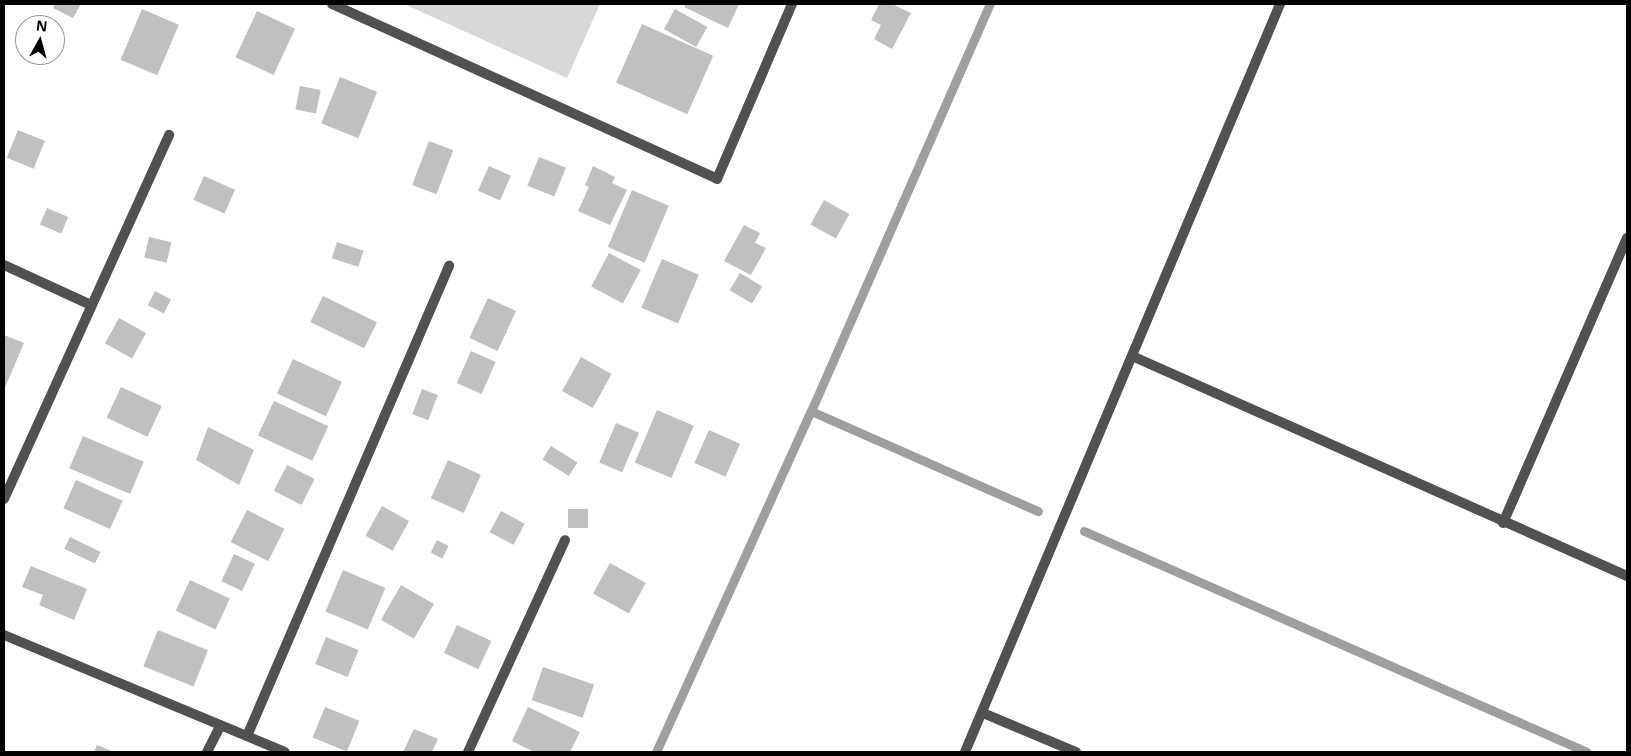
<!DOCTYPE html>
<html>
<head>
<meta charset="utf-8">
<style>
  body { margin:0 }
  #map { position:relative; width:1631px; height:756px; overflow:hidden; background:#fff; font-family:"Noto Sans",sans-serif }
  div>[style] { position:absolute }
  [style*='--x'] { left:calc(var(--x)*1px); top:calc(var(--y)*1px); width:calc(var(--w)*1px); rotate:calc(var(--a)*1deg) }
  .green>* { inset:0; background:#d8d8d8 }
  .stream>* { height:9px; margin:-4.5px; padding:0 4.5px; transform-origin:4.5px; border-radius:4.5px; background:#9f9f9f }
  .building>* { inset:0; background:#c0c0c0; transform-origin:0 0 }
  .minor>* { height:10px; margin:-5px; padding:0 5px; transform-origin:5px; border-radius:5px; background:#515151 }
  span { translate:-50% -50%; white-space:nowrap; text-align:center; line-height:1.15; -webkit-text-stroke:4.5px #fff; paint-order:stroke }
  .frame { position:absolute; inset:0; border:5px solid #000; pointer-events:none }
  .north { position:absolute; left:15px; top:15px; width:50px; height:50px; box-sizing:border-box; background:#fff; border:1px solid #999; border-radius:50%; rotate:7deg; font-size:14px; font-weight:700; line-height:20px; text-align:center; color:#000 }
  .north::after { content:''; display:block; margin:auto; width:18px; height:22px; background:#000; clip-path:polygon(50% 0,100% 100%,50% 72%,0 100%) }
</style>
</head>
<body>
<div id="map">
  <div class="green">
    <div style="clip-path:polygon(404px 4px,600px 4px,567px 78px)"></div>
  </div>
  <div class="stream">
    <div style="--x:811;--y:411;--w:248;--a:23.8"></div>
    <div style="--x:1084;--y:531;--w:549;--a:23.72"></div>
    <div style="--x:656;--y:752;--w:375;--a:-65.6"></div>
    <div style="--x:811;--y:411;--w:445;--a:-66.3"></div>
  </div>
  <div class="building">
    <div style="clip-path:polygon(55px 4px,81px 4px,73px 18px,53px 8px)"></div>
    <div style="clip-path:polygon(686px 4px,739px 4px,728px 28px,684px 7px)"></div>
    <div style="clip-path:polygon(879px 4px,892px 4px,911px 13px,892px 49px,874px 39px,881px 25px,871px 20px)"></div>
    <div style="left:142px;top:9px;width:40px;height:55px;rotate:23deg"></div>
    <div style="left:675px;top:9px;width:37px;height:23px;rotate:29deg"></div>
    <div style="left:257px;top:11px;width:42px;height:51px;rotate:25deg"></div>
    <div style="left:642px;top:24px;width:78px;height:64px;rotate:24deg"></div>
    <div style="left:340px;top:77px;width:40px;height:50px;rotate:22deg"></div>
    <div style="left:300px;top:86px;width:21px;height:24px;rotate:11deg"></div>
    <div style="left:18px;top:130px;width:29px;height:30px;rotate:22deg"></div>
    <div style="left:429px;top:141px;width:26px;height:47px;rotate:21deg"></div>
    <div style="left:539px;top:157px;width:29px;height:31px;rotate:22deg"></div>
    <div style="left:489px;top:166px;width:24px;height:27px;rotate:24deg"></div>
    <div style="clip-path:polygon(593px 166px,615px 177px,612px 183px,627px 190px,610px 225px,578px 211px,589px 187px,585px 185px)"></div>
    <div style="left:204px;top:176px;width:34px;height:26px;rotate:24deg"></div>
    <div style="left:632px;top:190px;width:40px;height:62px;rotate:23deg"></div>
    <div style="left:824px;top:200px;width:29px;height:28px;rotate:29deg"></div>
    <div style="left:47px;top:208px;width:23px;height:18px;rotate:23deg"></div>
    <div style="clip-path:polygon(744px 225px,760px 233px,755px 243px,766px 248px,751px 275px,724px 261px)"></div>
    <div style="left:149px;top:237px;width:23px;height:21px;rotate:13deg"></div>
    <div style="left:337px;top:242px;width:28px;height:17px;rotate:18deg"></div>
    <div style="left:609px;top:253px;width:36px;height:38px;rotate:28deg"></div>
    <div style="left:662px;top:259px;width:40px;height:53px;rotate:23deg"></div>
    <div style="left:740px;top:273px;width:26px;height:20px;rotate:31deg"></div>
    <div style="left:155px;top:291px;width:18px;height:16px;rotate:27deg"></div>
    <div style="left:323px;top:296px;width:60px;height:29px;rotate:26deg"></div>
    <div style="left:488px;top:298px;width:31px;height:44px;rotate:25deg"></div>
    <div style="left:119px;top:318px;width:31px;height:29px;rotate:29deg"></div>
    <div style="clip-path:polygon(4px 335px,24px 343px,4px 390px)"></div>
    <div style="left:471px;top:351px;width:27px;height:35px;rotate:24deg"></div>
    <div style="left:581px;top:357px;width:35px;height:39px;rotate:29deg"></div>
    <div style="left:293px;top:359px;width:54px;height:38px;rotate:25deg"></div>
    <div style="left:121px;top:387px;width:45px;height:34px;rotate:25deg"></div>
    <div style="left:422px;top:389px;width:17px;height:27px;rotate:21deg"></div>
    <div style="left:274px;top:401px;width:60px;height:38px;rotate:25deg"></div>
    <div style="left:657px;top:410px;width:40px;height:57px;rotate:23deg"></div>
    <div style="left:616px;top:423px;width:25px;height:43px;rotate:23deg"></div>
    <div style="clip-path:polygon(208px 427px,254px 450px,239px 485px,196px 460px)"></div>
    <div style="left:709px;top:430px;width:34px;height:36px;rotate:24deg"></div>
    <div style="left:83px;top:436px;width:66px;height:35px;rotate:23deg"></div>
    <div style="left:551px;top:446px;width:31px;height:16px;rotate:32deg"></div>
    <div style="left:448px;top:460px;width:36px;height:42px;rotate:24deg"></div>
    <div style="left:287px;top:465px;width:31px;height:29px;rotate:27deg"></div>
    <div style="left:76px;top:480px;width:51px;height:31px;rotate:24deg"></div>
    <div style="left:382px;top:506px;width:31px;height:34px;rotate:29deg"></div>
    <div style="left:568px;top:509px;width:20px;height:19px"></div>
    <div style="left:247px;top:510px;width:42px;height:36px;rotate:27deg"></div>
    <div style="left:501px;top:511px;width:27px;height:24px;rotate:28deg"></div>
    <div style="left:70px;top:537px;width:34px;height:13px;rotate:26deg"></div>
    <div style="left:437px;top:540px;width:13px;height:14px;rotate:27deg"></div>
    <div style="left:234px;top:554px;width:23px;height:30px;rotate:25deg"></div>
    <div style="left:610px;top:563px;width:41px;height:35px;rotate:29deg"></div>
    <div style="clip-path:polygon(31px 566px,87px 589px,74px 620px,39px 605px,43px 595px,22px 587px)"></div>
    <div style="left:343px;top:570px;width:46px;height:45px;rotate:23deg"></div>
    <div style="left:190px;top:580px;width:44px;height:34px;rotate:25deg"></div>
    <div style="left:401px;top:585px;width:38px;height:40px;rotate:30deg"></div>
    <div style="left:457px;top:625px;width:38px;height:31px;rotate:25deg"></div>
    <div style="left:158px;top:630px;width:54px;height:39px;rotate:22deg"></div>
    <div style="left:326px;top:637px;width:35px;height:29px;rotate:22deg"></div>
    <div style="left:543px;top:667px;width:54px;height:35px;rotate:19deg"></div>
    <div style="left:325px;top:707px;width:37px;height:33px;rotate:22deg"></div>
    <div style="clip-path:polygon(528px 707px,580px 732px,570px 752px,534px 752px,512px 741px)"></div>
    <div style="clip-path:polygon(414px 729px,438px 739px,432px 752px,403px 752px)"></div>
    <div style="clip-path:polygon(97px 745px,114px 752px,94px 752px)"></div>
  </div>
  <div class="minor">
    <div style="--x:332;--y:4;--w:423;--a:24.4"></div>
    <div style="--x:717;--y:179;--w:190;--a:-66.8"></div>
    <div style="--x:4;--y:265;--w:96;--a:24.7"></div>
    <div style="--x:1132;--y:356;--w:542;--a:23.96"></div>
    <div style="--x:4;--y:499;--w:400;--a:-65.6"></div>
    <div style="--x:1503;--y:523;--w:311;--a:-66.5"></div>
    <div style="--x:4;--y:635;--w:304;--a:22.6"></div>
    <div style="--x:983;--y:713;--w:101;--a:22.8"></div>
    <div style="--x:247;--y:736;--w:512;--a:-66.74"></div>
    <div style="--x:207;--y:752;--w:30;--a:-63"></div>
    <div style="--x:468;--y:752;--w:233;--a:-65.4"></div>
    <div style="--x:965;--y:752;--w:812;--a:-67.16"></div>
  </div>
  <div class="frame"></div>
  <div class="north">N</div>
</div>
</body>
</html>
